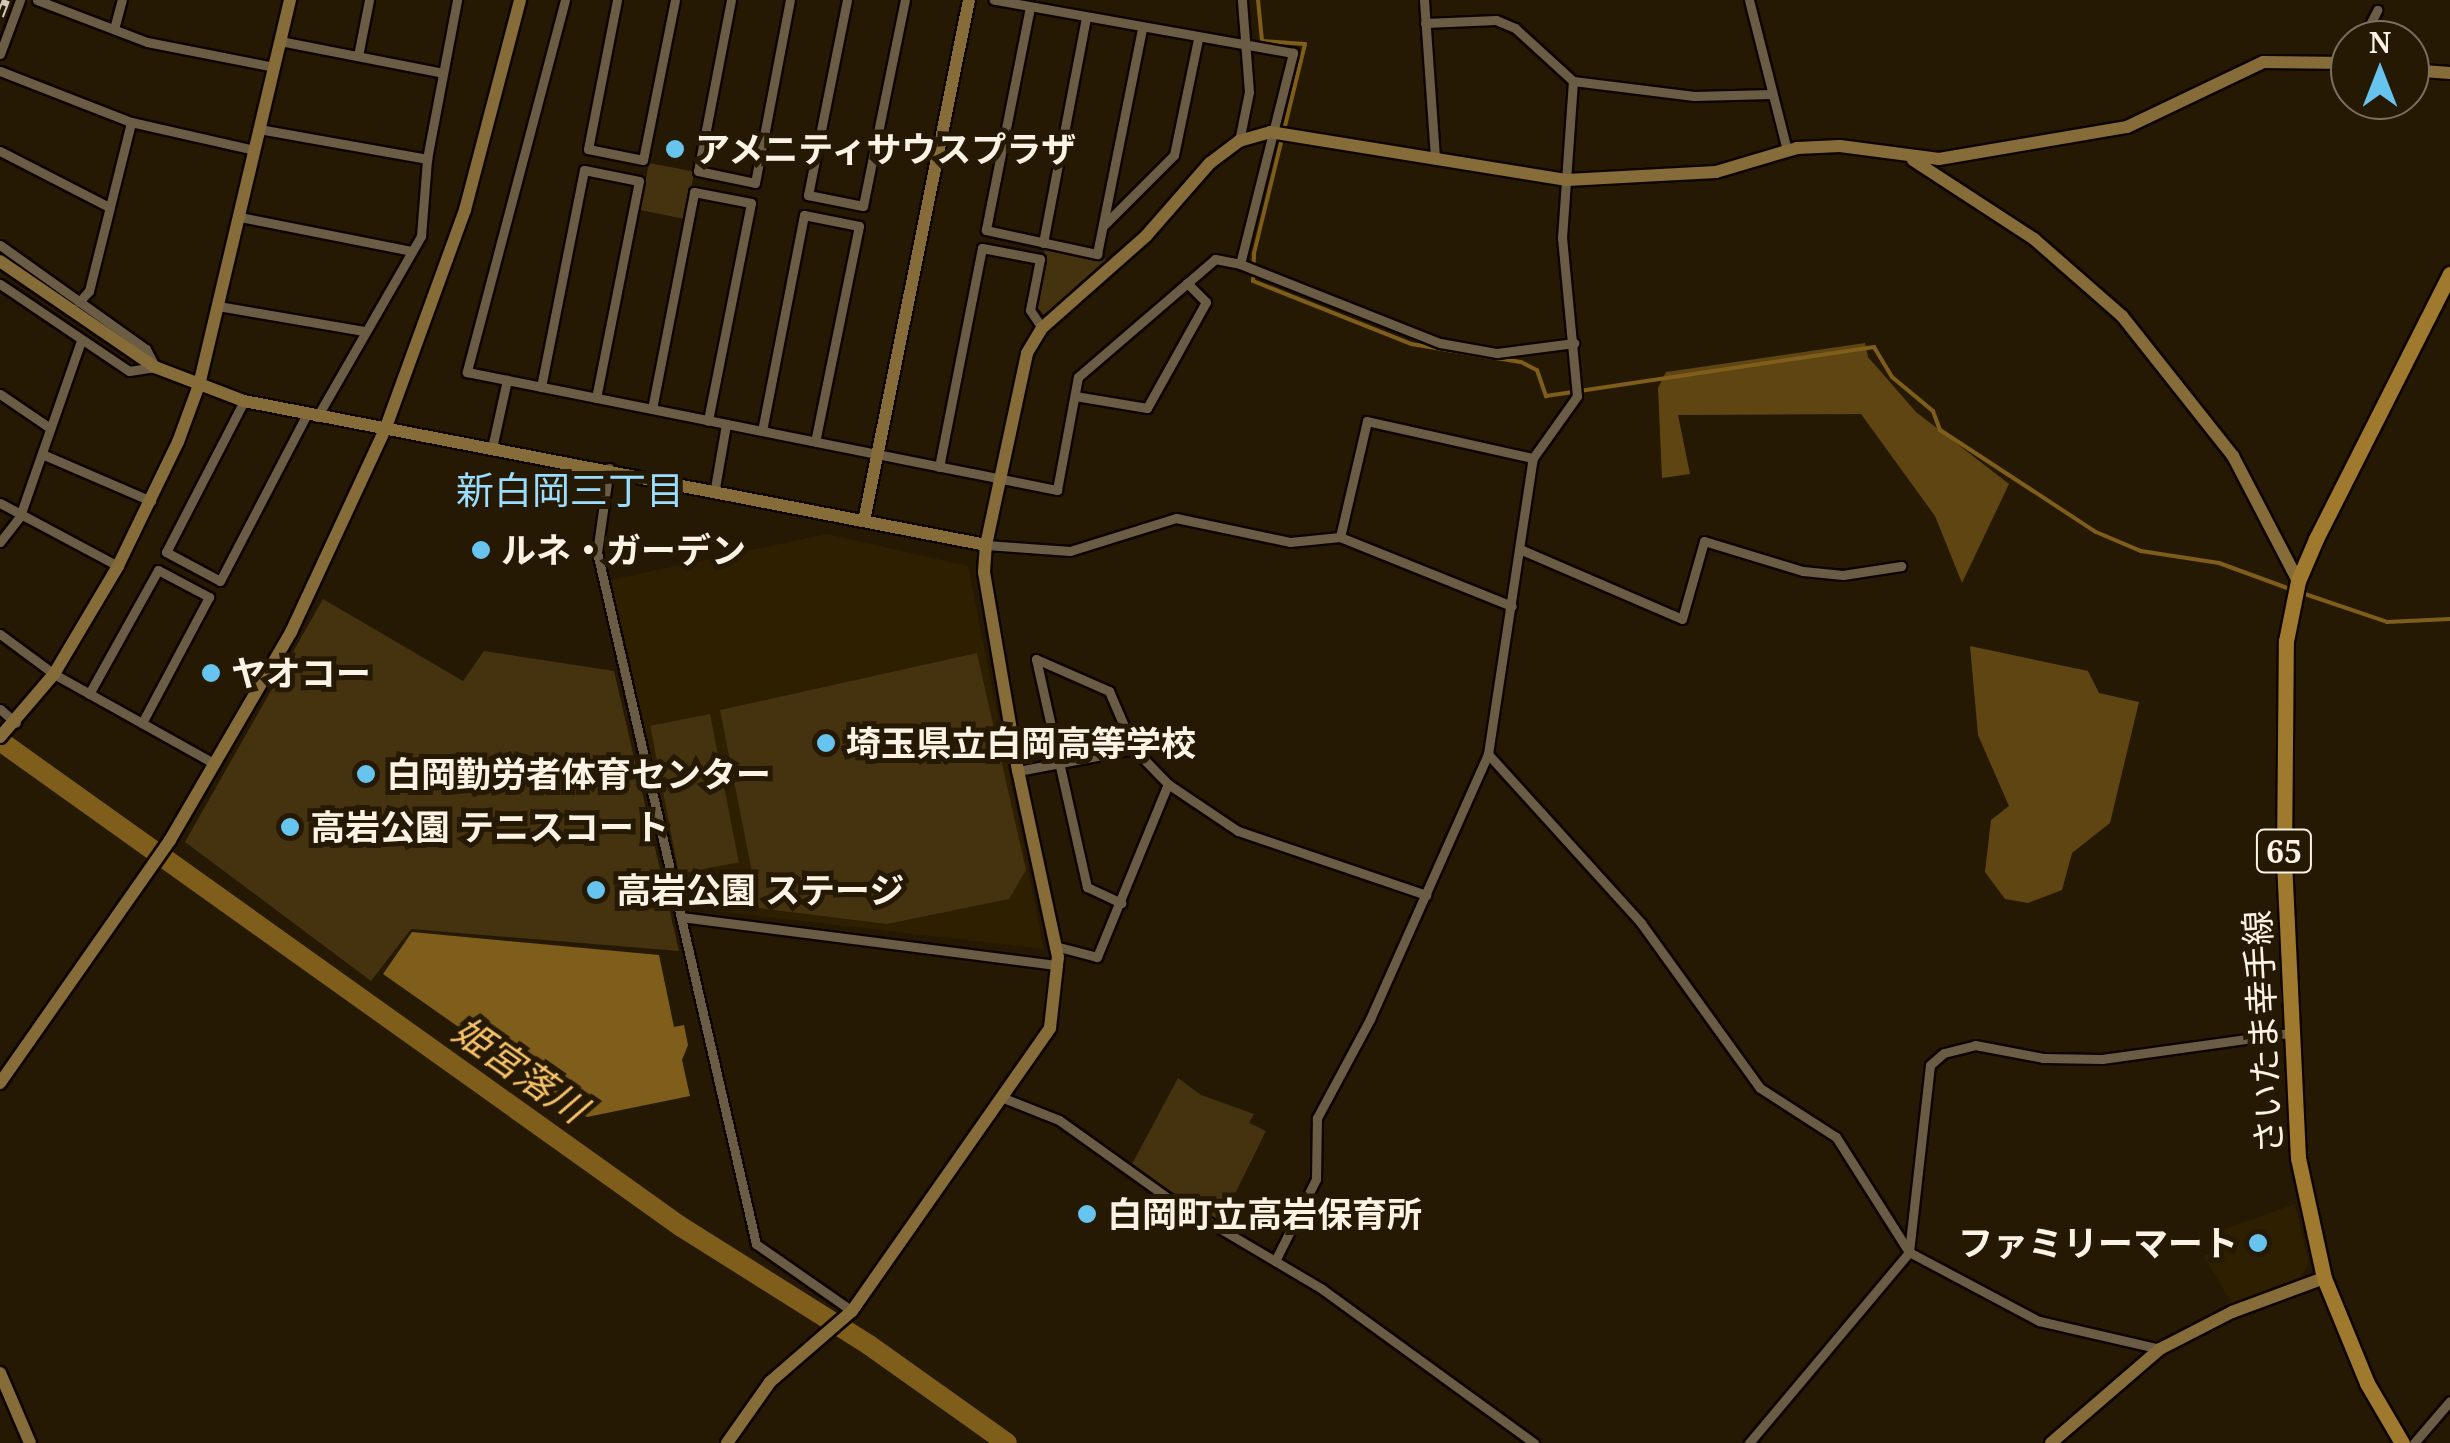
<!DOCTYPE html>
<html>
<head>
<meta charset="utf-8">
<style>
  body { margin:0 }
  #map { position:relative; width:2450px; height:1443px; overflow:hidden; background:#251904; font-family:"Noto Serif","Noto Sans JP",serif }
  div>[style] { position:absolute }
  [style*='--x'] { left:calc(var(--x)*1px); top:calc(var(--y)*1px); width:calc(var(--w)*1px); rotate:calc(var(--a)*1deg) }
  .built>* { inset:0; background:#2f1f01 }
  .green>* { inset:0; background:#45320f; transform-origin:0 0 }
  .forest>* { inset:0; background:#5e4512 }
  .water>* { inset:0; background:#7f5d1a }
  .stream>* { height:4px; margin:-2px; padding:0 2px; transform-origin:2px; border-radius:2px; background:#7f5d1a }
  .river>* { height:20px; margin:-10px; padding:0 10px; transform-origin:10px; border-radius:10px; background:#7f5d1a }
  .roads { filter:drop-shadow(2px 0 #0e0400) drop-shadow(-2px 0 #0e0400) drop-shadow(0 2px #0e0400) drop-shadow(0 -2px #0e0400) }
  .street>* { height:9px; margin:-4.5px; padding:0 4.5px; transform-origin:4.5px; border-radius:4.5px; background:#6b5d45 }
  .secondary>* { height:12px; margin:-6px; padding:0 6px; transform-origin:6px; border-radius:6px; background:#856c39 }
  .primary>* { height:15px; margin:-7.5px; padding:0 7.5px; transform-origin:7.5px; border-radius:7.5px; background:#9f7a2e }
  .rail>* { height:8px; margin-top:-4px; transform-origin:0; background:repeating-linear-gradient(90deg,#251904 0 11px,#d1c9b9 0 22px); box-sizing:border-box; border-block:2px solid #d1c9b9 }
  .dots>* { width:28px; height:28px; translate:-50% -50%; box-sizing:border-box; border:5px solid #251904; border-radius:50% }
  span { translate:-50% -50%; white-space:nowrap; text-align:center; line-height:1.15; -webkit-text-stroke:10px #251904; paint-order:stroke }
  .shield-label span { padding:2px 8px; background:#251904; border:2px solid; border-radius:8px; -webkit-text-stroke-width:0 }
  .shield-label { font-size:32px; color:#fbf3e5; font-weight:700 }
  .poi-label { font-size:35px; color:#fbf3e5; font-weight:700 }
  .left { translate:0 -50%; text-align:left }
  .right { translate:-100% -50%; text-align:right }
  .street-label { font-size:35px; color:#fbf3e5 }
  .neighbourhood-label { font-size:38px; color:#9bddfe }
  .water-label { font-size:38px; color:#f6c36a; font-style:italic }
  .north { position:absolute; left:2330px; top:20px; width:100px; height:100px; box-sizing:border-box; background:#251904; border:2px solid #7b705e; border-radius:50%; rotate:0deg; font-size:28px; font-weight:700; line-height:40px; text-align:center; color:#fbf3e5 }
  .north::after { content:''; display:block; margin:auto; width:35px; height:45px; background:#67c4ef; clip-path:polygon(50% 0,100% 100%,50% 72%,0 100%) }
</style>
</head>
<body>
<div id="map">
  <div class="built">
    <div style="clip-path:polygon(827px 534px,968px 566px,1044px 949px,683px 907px,610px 580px)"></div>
    <div style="clip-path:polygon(2295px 1204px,2309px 1264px,2299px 1278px,2232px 1304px,2204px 1256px,2224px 1247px,2219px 1231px)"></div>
  </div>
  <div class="green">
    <div style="left:649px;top:163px;width:46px;height:48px;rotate:11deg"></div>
    <div style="clip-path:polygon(1045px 248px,1109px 260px,1044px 315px,1035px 305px)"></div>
    <div style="clip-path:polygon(323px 599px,463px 681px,484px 651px,614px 671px,679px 951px,411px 929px,371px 981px,185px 842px)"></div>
    <div style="clip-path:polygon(977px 653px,1026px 870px,1009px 899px,887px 924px,759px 908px,720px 710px)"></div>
    <div style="left:710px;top:714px;width:151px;height:61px;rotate:79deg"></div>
    <div style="clip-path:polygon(1178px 1078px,1201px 1095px,1254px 1114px,1249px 1123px,1266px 1131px,1220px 1224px,1131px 1166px)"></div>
  </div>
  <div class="forest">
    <div style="clip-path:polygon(1865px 343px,1868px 357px,1916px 412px,2009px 484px,1962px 583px,1935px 516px,1861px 414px,1678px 415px,1690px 474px,1662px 478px,1658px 388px,1666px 372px)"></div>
    <div style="clip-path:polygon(1970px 646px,2088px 671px,2099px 693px,2139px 702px,2110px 823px,2072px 853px,2062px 890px,2028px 903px,2005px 899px,1985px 872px,1991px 820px,2009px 806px,1978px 735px)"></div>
  </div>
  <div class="water">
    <div style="clip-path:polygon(412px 932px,659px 955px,674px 1027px,684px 1025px,688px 1045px,682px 1060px,690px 1096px,587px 1117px,383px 974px)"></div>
  </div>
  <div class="stream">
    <div style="--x:1258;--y:0;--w:41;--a:84.4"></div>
    <div style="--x:1262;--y:41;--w:43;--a:4"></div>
    <div style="--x:1305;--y:44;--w:216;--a:103.7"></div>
    <div style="--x:1254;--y:254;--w:27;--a:92"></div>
    <div style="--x:1253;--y:281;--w:170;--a:21.7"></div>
    <div style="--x:1411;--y:344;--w:111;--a:9.3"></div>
    <div style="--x:1521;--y:362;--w:18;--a:27"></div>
    <div style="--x:1537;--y:370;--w:28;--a:71"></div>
    <div style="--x:1546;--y:396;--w:332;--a:-8.5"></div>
    <div style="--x:1874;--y:347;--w:35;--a:59"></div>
    <div style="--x:1892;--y:377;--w:53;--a:39.7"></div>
    <div style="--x:1933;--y:411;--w:20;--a:70"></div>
    <div style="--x:1940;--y:430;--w:186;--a:33.2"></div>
    <div style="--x:2096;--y:532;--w:49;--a:22.9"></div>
    <div style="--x:2141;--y:551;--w:79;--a:8.7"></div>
    <div style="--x:2219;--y:563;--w:76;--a:20.1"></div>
    <div style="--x:2299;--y:592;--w:93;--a:18.8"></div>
    <div style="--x:2387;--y:622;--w:63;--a:-2.7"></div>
  </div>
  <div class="river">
    <div style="--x:0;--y:741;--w:835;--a:35.5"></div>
    <div style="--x:680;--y:1226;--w:223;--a:32.2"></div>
    <div style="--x:869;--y:1345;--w:169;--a:35.4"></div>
  </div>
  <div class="roads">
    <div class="street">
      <div style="--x:37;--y:0;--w:118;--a:20.9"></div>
      <div style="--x:147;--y:42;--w:129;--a:11.1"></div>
      <div style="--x:565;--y:0;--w:385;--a:104.8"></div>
      <div style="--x:467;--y:372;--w:602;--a:11.31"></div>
      <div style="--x:1057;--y:490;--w:115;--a:-79.5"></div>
      <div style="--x:1078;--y:377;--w:181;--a:-40.7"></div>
      <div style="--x:1215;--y:259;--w:25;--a:11"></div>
      <div style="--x:1240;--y:264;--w:218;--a:-75.9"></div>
      <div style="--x:1293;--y:53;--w:304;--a:-169.9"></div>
      <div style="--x:617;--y:0;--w:152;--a:101"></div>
      <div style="--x:588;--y:149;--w:56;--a:11.3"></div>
      <div style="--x:643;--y:160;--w:163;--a:-78.7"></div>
      <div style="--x:731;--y:0;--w:174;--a:100.9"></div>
      <div style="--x:698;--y:171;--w:58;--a:11.9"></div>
      <div style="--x:755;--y:183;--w:186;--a:-79.2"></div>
      <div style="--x:847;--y:0;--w:199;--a:101.3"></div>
      <div style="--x:808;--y:195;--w:56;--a:11.3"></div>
      <div style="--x:863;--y:206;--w:210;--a:-78.5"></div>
      <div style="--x:1424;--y:0;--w:159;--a:86"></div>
      <div style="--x:1749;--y:0;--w:155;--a:75.8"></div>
      <div style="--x:1030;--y:7;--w:227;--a:101.2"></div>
      <div style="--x:986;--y:230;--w:114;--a:12.2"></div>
      <div style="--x:1097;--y:254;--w:229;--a:-78.7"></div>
      <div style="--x:1425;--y:23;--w:71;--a:-2.4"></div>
      <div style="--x:1496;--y:20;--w:21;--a:23"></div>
      <div style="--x:1515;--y:28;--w:79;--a:42.4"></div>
      <div style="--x:1573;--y:81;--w:122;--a:7.1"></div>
      <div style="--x:1694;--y:96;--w:78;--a:-1.5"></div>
      <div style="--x:114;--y:29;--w:30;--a:-75"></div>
      <div style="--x:2362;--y:40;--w:34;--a:-63"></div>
      <div style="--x:280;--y:41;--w:166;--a:11.1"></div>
      <div style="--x:0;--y:54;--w:58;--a:-69.7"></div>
      <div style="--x:358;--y:56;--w:57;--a:-78.9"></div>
      <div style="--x:0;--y:71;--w:141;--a:21.3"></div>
      <div style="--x:131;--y:122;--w:126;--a:12.8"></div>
      <div style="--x:259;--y:129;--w:171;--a:10.1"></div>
      <div style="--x:1239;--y:141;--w:50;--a:-78.5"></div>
      <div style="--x:1249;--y:92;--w:92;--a:-94.4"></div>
      <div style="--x:0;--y:151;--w:123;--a:27.2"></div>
      <div style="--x:240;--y:217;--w:175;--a:11.2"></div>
      <div style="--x:1104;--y:225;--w:99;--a:-45"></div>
      <div style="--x:1174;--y:155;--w:118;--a:-78.3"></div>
      <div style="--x:1043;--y:243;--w:229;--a:-79.2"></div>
      <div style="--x:0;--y:245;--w:179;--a:35.5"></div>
      <div style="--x:146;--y:349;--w:20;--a:63"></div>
      <div style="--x:155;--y:367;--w:26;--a:171"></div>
      <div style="--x:129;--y:371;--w:156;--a:-146"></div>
      <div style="--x:1240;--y:264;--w:215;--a:21.6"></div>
      <div style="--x:1440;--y:343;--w:58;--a:10"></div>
      <div style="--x:1497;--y:353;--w:78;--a:-7.4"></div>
      <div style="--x:79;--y:302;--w:15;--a:-48"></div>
      <div style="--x:89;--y:291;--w:174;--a:-76"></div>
      <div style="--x:218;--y:306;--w:148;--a:9.7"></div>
      <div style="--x:541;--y:387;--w:221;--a:-78.8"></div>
      <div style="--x:584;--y:170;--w:56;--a:11.3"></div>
      <div style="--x:639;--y:181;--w:221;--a:101.2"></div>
      <div style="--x:0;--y:394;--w:60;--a:34.2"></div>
      <div style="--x:1075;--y:396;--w:73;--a:9.5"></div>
      <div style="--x:1147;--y:408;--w:121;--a:-60.9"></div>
      <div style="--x:1206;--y:302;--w:27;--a:-135"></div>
      <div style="--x:244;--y:401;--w:170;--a:117.3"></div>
      <div style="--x:166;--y:552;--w:61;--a:28.2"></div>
      <div style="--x:220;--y:581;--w:186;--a:-62.5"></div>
      <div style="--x:652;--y:409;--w:221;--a:-79"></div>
      <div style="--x:694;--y:192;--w:58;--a:10.9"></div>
      <div style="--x:751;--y:203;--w:222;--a:101.2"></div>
      <div style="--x:317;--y:417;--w:209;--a:-60.1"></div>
      <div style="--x:421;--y:236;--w:77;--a:-85.5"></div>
      <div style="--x:427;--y:159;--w:162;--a:-79.3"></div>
      <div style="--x:762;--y:431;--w:220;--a:-79"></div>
      <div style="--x:804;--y:215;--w:56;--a:11.3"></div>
      <div style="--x:859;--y:226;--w:220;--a:101.5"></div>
      <div style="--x:492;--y:448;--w:70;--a:-77.6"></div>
      <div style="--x:42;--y:454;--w:119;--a:23.3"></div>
      <div style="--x:939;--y:467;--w:223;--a:-78.9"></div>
      <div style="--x:982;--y:248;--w:59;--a:10.7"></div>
      <div style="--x:1040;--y:259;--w:52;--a:101.1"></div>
      <div style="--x:1030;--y:310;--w:22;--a:56"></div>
      <div style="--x:609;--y:468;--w:85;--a:98.1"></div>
      <div style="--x:597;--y:552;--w:710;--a:77.06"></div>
      <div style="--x:756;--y:1244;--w:117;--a:34.9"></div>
      <div style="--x:715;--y:488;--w:65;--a:-80.2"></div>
      <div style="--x:0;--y:503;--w:134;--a:28.1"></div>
      <div style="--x:1340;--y:537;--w:119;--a:-76.9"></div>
      <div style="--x:1367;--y:421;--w:170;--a:12.6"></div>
      <div style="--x:0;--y:542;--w:33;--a:-52"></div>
      <div style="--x:20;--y:516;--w:185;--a:-70.8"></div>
      <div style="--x:986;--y:545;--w:84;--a:4.1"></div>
      <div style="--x:1070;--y:551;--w:111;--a:-17.3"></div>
      <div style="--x:1176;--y:518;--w:116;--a:11.9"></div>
      <div style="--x:1290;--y:542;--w:50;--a:-5.7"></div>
      <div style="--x:1340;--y:537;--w:185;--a:21.9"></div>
      <div style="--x:1522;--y:550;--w:174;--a:23.3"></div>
      <div style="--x:1682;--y:619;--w:81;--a:-74.2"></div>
      <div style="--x:1704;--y:541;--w:103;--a:16.9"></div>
      <div style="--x:1803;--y:571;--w:40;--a:5.7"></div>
      <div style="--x:1843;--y:575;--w:59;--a:-8.8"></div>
      <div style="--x:0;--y:634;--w:67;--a:36.5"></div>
      <div style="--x:54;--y:674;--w:184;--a:29.2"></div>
      <div style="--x:1036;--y:659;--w:80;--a:23.7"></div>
      <div style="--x:1109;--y:691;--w:63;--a:66.7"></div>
      <div style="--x:1134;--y:749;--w:49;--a:45.8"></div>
      <div style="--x:1168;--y:784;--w:84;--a:33.9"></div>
      <div style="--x:1238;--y:831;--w:199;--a:18.8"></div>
      <div style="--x:1036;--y:659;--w:234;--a:77.4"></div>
      <div style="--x:1087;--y:887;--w:38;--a:25"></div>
      <div style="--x:89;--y:694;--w:142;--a:-60.9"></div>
      <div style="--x:158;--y:570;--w:58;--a:27.9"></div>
      <div style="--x:209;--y:597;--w:143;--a:118"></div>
      <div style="--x:0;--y:709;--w:21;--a:41"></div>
      <div style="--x:1488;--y:754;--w:228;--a:47.8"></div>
      <div style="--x:1641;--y:923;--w:203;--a:54.2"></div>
      <div style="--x:1760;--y:1088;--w:90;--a:32.8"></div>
      <div style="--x:1836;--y:1137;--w:136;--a:57.6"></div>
      <div style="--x:1909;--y:1252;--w:147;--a:28"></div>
      <div style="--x:2039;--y:1321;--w:124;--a:13"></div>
      <div style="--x:1018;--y:771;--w:118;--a:-10.7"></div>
      <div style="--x:681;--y:917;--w:380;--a:7.3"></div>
      <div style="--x:1055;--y:946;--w:43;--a:14.7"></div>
      <div style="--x:1097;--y:957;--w:187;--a:-67.7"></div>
      <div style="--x:1006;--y:1099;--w:57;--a:21.6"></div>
      <div style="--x:1059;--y:1120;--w:130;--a:35.6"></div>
      <div style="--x:1165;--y:1196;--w:182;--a:30.6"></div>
      <div style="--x:1322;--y:1289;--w:262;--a:36"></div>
      <div style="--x:1275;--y:1261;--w:92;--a:-63.4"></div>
      <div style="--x:1316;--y:1179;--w:61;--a:-89.1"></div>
      <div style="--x:1317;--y:1118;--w:112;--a:-61.8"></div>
      <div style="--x:1370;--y:1019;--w:290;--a:-66"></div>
      <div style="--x:1488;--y:754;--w:299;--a:-81.4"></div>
      <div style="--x:1533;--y:458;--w:76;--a:-54.6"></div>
      <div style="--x:1577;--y:396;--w:159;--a:-95.4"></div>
      <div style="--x:1562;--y:238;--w:157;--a:-86"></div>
      <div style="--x:1749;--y:1443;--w:249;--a:-50"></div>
      <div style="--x:1909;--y:1252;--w:188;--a:-83.6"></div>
      <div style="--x:1930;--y:1065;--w:18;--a:-41"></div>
      <div style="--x:1944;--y:1053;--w:32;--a:-14"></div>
      <div style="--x:1975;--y:1045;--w:69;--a:10.8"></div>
      <div style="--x:2043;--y:1058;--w:59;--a:1"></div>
      <div style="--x:2102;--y:1059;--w:190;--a:-7.9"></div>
      <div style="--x:2414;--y:1443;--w:55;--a:-49.4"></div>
    </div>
    <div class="secondary">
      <div style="--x:2410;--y:70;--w:40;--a:4.3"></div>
      <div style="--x:1913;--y:160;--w:145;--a:33.1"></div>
      <div style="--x:2034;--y:239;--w:117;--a:41.2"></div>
      <div style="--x:2122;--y:316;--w:179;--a:51.6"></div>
      <div style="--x:2233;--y:456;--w:141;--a:62.5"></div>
      <div style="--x:0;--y:261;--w:188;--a:34.4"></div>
      <div style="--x:155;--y:367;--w:95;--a:20.9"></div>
      <div style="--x:244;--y:401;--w:756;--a:10.98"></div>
      <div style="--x:864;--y:521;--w:531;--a:-78.61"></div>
      <div style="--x:0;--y:737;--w:83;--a:-49.4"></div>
      <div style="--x:54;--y:674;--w:126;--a:-59.3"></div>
      <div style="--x:118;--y:566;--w:138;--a:-64.2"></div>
      <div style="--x:178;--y:442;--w:61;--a:-69.8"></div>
      <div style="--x:199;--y:385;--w:396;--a:-76.7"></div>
      <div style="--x:0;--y:1083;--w:297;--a:-55"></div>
      <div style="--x:170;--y:840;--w:241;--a:-59.8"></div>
      <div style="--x:291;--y:632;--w:226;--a:-65.1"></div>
      <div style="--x:386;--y:427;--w:231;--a:-70"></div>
      <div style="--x:465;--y:210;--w:217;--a:-75.3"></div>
      <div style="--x:0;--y:1373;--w:76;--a:66.8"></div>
      <div style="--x:727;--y:1443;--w:75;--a:-54.8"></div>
      <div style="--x:770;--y:1382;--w:108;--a:-40.9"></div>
      <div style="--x:852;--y:1311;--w:345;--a:-55"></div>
      <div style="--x:1050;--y:1028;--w:71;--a:-83.6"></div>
      <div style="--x:1058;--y:957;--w:190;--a:-102.1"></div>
      <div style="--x:1018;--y:771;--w:202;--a:-99.7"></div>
      <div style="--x:984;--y:572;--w:27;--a:-86"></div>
      <div style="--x:986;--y:545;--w:196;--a:-77.9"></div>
      <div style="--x:1027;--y:353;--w:29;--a:-59"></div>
      <div style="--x:1042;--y:328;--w:139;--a:-41.5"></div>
      <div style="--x:1146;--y:236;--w:97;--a:-48.8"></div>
      <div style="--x:1210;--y:163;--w:36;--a:-37"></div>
      <div style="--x:1239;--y:141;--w:32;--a:-16"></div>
      <div style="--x:1270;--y:132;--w:301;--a:9.2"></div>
      <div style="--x:1567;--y:180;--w:149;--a:-3.1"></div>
      <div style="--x:1716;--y:172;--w:84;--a:-16.5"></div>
      <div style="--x:1797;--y:148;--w:43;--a:-2.7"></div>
      <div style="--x:1840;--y:146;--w:100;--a:7.5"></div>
      <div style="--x:1939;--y:159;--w:191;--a:-9.7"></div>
      <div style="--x:2127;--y:127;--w:151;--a:-25.5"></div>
      <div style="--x:2263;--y:62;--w:87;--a:0.7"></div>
      <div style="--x:2051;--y:1443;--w:144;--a:-40.8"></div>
      <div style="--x:2160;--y:1349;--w:81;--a:-27.2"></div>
      <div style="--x:2232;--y:1312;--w:98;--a:-20.3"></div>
    </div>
    <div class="primary">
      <div style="--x:2402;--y:1443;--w:69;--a:-120.3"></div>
      <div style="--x:2367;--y:1383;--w:113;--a:-112.3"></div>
      <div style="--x:2324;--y:1278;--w:123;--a:-102.2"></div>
      <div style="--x:2298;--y:1158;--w:300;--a:-92.7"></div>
      <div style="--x:2284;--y:858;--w:217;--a:-89.5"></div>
      <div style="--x:2286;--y:641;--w:61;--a:-78.7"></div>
      <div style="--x:2298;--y:581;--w:46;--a:-66.8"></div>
      <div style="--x:2316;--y:539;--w:297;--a:-63.2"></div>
    </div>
  </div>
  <div class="rail">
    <div style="--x:0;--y:16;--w:17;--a:-69"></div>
  </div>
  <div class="dots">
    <div style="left:675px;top:149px;background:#67c4ef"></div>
    <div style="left:481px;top:550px;background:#67c4ef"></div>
    <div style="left:211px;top:673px;background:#67c4ef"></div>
    <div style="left:826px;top:743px;background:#67c4ef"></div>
    <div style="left:366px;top:774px;background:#67c4ef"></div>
    <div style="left:290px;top:827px;background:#67c4ef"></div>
    <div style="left:596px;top:890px;background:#67c4ef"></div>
    <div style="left:1087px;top:1214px;background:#67c4ef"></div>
    <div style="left:2258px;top:1243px;background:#67c4ef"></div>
  </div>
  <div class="shield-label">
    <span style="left:2284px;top:851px">65</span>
  </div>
  <div class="poi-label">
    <span class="left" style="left:695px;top:149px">アメニティサウスプラザ</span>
    <span class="left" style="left:501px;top:550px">ルネ・ガーデン</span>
    <span class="left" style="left:231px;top:673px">ヤオコー</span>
    <span class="left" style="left:846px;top:743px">埼玉県立白岡高等学校</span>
    <span class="left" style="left:386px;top:774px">白岡勤労者体育センター</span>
    <span class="left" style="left:310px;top:827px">高岩公園 テニスコート</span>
    <span class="left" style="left:616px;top:890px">高岩公園 ステージ</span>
    <span class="left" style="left:1107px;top:1214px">白岡町立高岩保育所</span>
    <span class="right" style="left:2238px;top:1243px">ファミリーマート</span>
  </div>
  <div class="street-label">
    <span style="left:2263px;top:1032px;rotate:-93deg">さいたま幸手線</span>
  </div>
  <div class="neighbourhood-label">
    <span style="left:570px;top:490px">新白岡三丁目</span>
  </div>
  <div class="water-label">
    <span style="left:520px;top:1069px;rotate:35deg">姫宮落川</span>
  </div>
  <div class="north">N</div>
</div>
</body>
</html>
